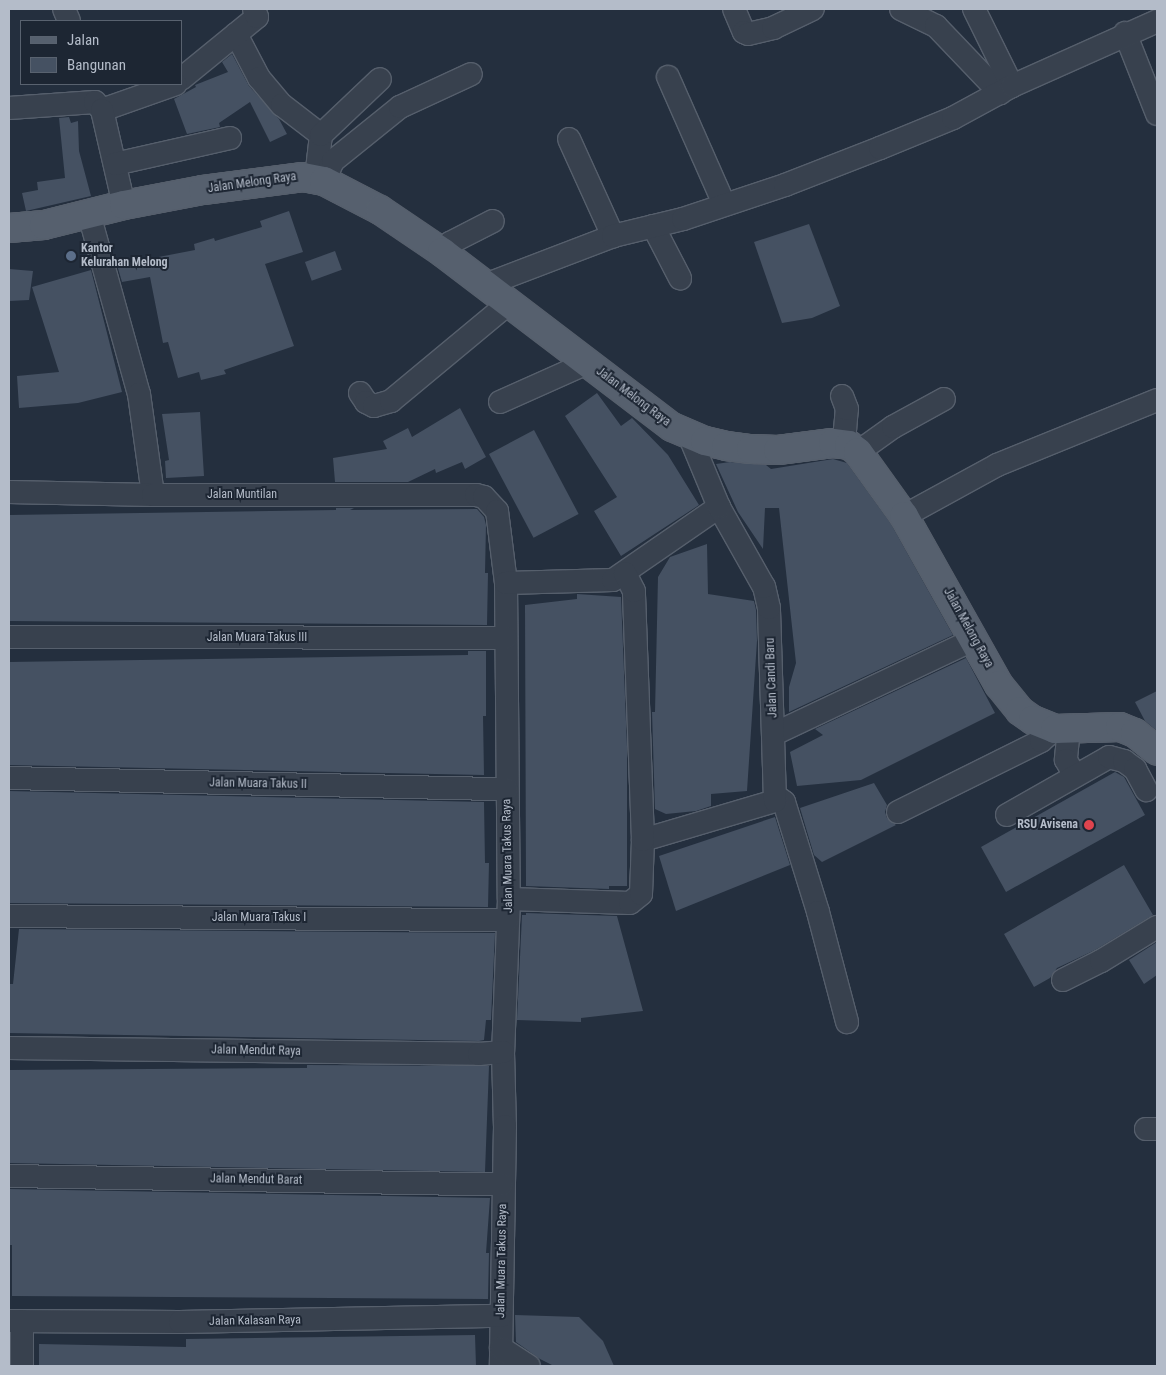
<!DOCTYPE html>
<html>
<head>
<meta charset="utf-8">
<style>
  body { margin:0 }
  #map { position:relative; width:1166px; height:1375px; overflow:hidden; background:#242f3e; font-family:"Roboto Condensed",sans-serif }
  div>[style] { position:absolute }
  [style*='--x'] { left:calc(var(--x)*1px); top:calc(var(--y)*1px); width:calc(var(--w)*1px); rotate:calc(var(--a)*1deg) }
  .building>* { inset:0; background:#455162; transform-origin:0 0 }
  .roads { filter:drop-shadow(1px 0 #565f6c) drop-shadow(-1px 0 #565f6c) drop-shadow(0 1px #565f6c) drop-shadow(0 -1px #565f6c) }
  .minor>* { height:22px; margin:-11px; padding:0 11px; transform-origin:11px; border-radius:11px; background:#38414e }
  .major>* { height:28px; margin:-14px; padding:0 14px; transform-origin:14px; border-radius:14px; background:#56606e }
  .dots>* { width:14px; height:14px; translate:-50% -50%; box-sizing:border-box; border:2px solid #1d2633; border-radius:50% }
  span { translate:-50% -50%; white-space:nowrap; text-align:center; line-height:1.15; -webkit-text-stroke:4px #1d2633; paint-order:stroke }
  .street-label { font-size:12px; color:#b4bcc9 }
  .poi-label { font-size:12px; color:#b4bcc9; font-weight:700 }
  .left { translate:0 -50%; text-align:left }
  .right { translate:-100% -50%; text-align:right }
  .frame { position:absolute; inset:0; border:10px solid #b4bcc9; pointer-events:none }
  .legend { position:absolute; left:20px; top:20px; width:162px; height:65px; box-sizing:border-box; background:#1d2633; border:1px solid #59626f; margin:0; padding:6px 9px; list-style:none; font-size:15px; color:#b4bcc9 }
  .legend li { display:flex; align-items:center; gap:10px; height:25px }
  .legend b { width:25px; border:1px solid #59626f }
</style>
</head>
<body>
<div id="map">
  <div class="building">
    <div style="clip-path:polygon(232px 54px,249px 86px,279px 119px,287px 134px,270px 142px,250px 102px,219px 123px,220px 127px,187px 134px,174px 99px,196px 87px,195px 85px,228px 72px,222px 62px)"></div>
    <div style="clip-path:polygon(69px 117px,71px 123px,78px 121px,79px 151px,91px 196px,26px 211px,22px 193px,38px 190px,37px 182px,65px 178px,59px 118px)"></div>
    <div style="clip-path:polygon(289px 211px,303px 252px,265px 264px,294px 346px,224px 370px,226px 374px,201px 380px,199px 372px,178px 378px,168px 342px,163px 343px,150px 277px,122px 282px,117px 265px,195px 250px,194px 244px,214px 238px,215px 241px,262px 227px,260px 221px)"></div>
    <div style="clip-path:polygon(809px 224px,840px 306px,812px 318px,782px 323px,754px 242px)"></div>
    <div style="left:335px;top:251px;width:20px;height:32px;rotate:70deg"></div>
    <div style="clip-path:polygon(9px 269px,33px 271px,29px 300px,9px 301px)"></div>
    <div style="clip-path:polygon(91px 270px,122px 392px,78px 403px,19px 408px,17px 376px,59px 372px,32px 287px)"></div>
    <div style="clip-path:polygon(597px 393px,621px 426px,632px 418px,668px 455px,699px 505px,621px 556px,594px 511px,617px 497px,565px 416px)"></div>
    <div style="clip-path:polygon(460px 408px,486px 457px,465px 469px,462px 462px,436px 473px,435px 469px,408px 482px,335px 482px,333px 458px,387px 449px,383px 441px,408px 428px,412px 437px)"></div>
    <div style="clip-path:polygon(200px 412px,204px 476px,166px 478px,165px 461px,169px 460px,162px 414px)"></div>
    <div style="left:534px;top:430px;width:95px;height:51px;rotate:62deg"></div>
    <div style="clip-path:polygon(833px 459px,847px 463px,891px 524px,953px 635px,789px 712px,789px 687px,796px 663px,779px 508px,765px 508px,763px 549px,738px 512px,716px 464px,730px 462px,766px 465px,771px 469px)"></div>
    <div style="clip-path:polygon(336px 508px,354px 508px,350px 510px,477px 509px,484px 517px,486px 525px,485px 573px,488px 573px,487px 625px,9px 621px,9px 515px,336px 510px)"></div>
    <div style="clip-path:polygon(707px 544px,708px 594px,754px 601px,756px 610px,757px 641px,747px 791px,711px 794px,711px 806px,696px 811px,666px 814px,655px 809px,652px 712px,655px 712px,658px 577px,670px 557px)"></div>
    <div style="clip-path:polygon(577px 594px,621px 597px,627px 747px,627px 886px,609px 886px,609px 889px,526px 886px,525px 605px,577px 599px)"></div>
    <div style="clip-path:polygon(468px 651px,486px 651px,486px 716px,483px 716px,484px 775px,9px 765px,9px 662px,468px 655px)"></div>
    <div style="clip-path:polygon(966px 658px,995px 713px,861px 780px,797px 786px,790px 752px,823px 735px,815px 729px)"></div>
    <div style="clip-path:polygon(1157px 691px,1157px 731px,1145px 721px,1135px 702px)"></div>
    <div style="clip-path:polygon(1115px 772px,1124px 777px,1145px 815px,1006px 892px,981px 847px)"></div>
    <div style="clip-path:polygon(874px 783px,887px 805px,885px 812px,887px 818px,896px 825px,822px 862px,814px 855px,800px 808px)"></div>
    <div style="clip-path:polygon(9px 791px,484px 802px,485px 863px,489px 863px,488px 907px,9px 903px)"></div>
    <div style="clip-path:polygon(775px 817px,790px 865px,676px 911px,659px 856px)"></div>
    <div style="clip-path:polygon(1124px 865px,1153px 915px,1095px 950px,1057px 968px,1050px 978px,1034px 987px,1004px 934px)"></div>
    <div style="clip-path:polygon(526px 913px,617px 916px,643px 1011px,581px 1018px,581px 1022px,517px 1020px,522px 915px,526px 915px)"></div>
    <div style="clip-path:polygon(19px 929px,495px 933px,491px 1020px,486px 1020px,484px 1040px,479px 1041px,9px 1033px,9px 984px,13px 984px)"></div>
    <div style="clip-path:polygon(1157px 942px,1157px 975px,1144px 984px,1129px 960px)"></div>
    <div style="clip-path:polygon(307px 1065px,489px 1066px,485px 1172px,9px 1163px,9px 1070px,307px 1068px)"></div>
    <div style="clip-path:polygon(9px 1189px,490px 1198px,486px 1253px,489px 1253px,488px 1299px,12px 1296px,12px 1245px,9px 1245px)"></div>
    <div style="clip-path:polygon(515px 1315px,579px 1317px,603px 1341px,614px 1366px,554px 1366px,540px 1359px,516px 1342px)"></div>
    <div style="clip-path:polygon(475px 1335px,476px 1366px,39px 1366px,39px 1344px,186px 1347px,186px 1339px)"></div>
  </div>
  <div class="roads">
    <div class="minor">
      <div style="--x:64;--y:9;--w:13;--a:67"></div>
      <div style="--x:734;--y:9;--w:25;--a:67"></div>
      <div style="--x:744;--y:32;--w:4;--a:27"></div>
      <div style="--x:748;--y:34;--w:26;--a:-13"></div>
      <div style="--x:773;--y:28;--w:44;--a:-25.4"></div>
      <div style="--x:901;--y:9;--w:39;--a:26"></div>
      <div style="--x:936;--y:26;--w:93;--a:46.3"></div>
      <div style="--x:974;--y:9;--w:86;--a:63.7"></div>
      <div style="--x:1125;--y:33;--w:87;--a:68.4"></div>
      <div style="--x:236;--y:34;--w:50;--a:62.4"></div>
      <div style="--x:259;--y:78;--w:35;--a:50"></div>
      <div style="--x:282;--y:105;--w:49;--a:37.6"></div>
      <div style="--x:668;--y:77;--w:139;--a:66.2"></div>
      <div style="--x:181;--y:79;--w:98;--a:-39.2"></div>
      <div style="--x:257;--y:17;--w:9;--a:-111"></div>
      <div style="--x:9;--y:108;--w:86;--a:-4"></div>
      <div style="--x:95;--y:102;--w:11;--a:49"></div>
      <div style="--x:102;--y:110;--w:78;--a:-19.4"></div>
      <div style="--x:102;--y:110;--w:98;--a:77"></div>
      <div style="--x:569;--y:139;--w:107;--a:65.6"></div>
      <div style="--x:115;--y:164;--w:118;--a:-12.7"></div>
      <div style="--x:316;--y:178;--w:43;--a:-83.4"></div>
      <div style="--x:321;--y:135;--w:81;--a:-43.5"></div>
      <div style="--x:324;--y:181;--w:22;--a:-66"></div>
      <div style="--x:333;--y:161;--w:86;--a:-38.9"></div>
      <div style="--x:400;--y:107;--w:78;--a:-24.9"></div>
      <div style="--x:89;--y:214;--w:187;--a:74.5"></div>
      <div style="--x:139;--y:394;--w:102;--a:82.1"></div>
      <div style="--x:653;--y:226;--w:59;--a:62.6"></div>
      <div style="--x:442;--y:252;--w:12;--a:-48"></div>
      <div style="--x:450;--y:243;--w:48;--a:-27.1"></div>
      <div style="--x:485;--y:285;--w:137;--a:-20.9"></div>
      <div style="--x:613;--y:236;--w:72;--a:-13.7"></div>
      <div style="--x:683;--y:219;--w:108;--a:-18.4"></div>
      <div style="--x:785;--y:185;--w:102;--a:-21.3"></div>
      <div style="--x:880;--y:148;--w:79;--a:-22.3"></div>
      <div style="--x:953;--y:118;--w:67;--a:-28.5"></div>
      <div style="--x:1012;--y:86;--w:159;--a:-24.1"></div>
      <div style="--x:360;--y:393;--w:11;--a:56"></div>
      <div style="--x:366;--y:402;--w:9;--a:27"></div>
      <div style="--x:374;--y:406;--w:18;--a:-16"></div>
      <div style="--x:391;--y:401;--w:153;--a:-39.7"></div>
      <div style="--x:500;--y:402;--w:95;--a:-24.1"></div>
      <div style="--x:841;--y:443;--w:14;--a:-73"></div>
      <div style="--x:845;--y:430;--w:21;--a:-85"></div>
      <div style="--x:847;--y:409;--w:14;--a:-111"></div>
      <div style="--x:858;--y:452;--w:43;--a:-35.5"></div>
      <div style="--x:893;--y:427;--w:58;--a:-28.8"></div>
      <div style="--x:9;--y:492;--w:144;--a:1.2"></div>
      <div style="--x:153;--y:495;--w:323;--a:0"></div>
      <div style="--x:476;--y:495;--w:8;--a:14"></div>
      <div style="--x:484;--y:497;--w:19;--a:47"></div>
      <div style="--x:497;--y:511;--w:73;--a:82.9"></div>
      <div style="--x:506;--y:583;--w:316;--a:89.5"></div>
      <div style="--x:509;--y:899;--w:153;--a:92.2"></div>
      <div style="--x:503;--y:1052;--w:74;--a:88.5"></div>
      <div style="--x:505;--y:1126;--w:240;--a:91"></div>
      <div style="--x:904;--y:516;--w:106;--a:-28.7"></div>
      <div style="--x:997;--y:465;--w:173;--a:-22.1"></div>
      <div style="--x:506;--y:583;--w:107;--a:-1.6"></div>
      <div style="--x:613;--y:580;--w:129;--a:-34.6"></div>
      <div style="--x:9;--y:637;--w:497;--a:0.1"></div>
      <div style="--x:1069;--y:729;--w:31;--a:96"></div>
      <div style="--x:1066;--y:760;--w:18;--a:61"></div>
      <div style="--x:774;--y:734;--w:222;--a:-25.3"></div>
      <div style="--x:9;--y:778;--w:498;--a:1.3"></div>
      <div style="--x:775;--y:801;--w:5;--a:-22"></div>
      <div style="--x:780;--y:799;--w:5;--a:37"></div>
      <div style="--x:784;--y:802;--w:115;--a:72.8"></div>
      <div style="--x:818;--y:912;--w:114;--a:75.2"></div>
      <div style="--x:898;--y:812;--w:160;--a:-26.4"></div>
      <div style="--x:1041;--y:741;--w:18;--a:-41"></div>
      <div style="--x:1007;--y:815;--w:117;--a:-29.6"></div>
      <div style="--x:1109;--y:757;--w:16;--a:15"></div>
      <div style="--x:1124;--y:761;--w:14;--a:36"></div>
      <div style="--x:1135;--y:769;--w:24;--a:62"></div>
      <div style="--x:643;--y:840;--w:138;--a:-16.5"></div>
      <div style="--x:775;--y:801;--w:193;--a:-91.8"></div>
      <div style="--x:769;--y:608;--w:22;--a:-103"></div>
      <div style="--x:764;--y:587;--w:92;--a:-119.4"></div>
      <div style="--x:719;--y:507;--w:78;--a:-112.6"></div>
      <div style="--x:509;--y:899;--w:121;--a:1.9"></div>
      <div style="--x:630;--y:903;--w:14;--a:-39"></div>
      <div style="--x:641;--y:894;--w:54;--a:-87.9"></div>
      <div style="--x:643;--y:840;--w:249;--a:-92.1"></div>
      <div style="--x:634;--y:591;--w:20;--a:-117"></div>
      <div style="--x:9;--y:916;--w:499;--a:0.5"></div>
      <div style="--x:1063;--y:980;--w:42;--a:-26.6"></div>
      <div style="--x:1101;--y:961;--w:66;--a:-31.3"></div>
      <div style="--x:9;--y:1048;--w:470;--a:0.7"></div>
      <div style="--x:479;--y:1054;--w:24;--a:-5"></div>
      <div style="--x:1146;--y:1129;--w:11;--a:0"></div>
      <div style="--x:9;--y:1176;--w:493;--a:1"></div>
      <div style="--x:9;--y:1321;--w:171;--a:0.3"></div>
      <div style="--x:180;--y:1322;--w:321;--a:-1.1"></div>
      <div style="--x:501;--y:1348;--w:33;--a:33"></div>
      <div style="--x:22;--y:1366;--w:45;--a:-90"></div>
    </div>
    <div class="major">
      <div style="--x:9;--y:228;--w:35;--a:-5"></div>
      <div style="--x:44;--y:225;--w:82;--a:-14"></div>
      <div style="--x:124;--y:205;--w:80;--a:-10.8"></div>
      <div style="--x:203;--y:190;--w:101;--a:-7.4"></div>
      <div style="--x:303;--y:177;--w:21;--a:11"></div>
      <div style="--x:324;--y:181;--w:63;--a:27.4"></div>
      <div style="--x:380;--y:210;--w:75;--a:34.1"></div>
      <div style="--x:442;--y:252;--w:289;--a:37.3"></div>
      <div style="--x:672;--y:427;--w:36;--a:23"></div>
      <div style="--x:705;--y:441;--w:22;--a:13"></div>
      <div style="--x:726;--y:446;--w:25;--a:7"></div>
      <div style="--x:751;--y:449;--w:27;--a:2"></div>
      <div style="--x:778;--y:450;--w:55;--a:-7.3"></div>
      <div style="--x:833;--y:443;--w:16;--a:7"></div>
      <div style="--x:849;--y:445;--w:11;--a:38"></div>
      <div style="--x:858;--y:452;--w:79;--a:54.3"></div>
      <div style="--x:904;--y:516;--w:194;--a:60.7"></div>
      <div style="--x:999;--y:685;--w:33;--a:51"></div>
      <div style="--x:1020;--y:711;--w:16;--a:35"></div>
      <div style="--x:1033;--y:720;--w:24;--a:22"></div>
      <div style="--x:1055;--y:729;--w:65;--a:-1.8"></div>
      <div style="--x:1120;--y:727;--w:16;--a:22"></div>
      <div style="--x:1135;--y:733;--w:28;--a:39"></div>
    </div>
  </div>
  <div class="dots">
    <div style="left:71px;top:256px;background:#5c6f8a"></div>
    <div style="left:1089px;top:825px;background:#e0444e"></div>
  </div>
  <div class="street-label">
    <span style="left:252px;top:183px;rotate:-8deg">Jalan Melong Raya</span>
    <span style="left:633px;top:397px;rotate:37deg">Jalan Melong Raya</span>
    <span style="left:242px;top:495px">Jalan Muntilan</span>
    <span style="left:968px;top:628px;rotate:61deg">Jalan Melong Raya</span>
    <span style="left:257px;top:638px">Jalan Muara Takus III</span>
    <span style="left:772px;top:678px;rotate:-92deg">Jalan Candi Baru</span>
    <span style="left:258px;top:784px;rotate:1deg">Jalan Muara Takus II</span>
    <span style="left:508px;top:856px;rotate:-91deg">Jalan Muara Takus Raya</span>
    <span style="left:259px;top:918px">Jalan Muara Takus I</span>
    <span style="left:256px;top:1051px;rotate:1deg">Jalan Mendut Raya</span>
    <span style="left:256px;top:1180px;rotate:1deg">Jalan Mendut Barat</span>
    <span style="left:502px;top:1261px;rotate:-89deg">Jalan Muara Takus Raya</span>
    <span style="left:255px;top:1321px;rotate:-1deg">Jalan Kalasan Raya</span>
  </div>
  <div class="poi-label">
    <span class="left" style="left:81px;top:256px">Kantor<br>Kelurahan Melong</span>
    <span class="right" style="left:1078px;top:825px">RSU Avisena</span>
  </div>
  <div class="frame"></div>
  <ul class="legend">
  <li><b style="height:6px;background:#56606e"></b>Jalan</li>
  <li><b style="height:14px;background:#455162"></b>Bangunan</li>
  </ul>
</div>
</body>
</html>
